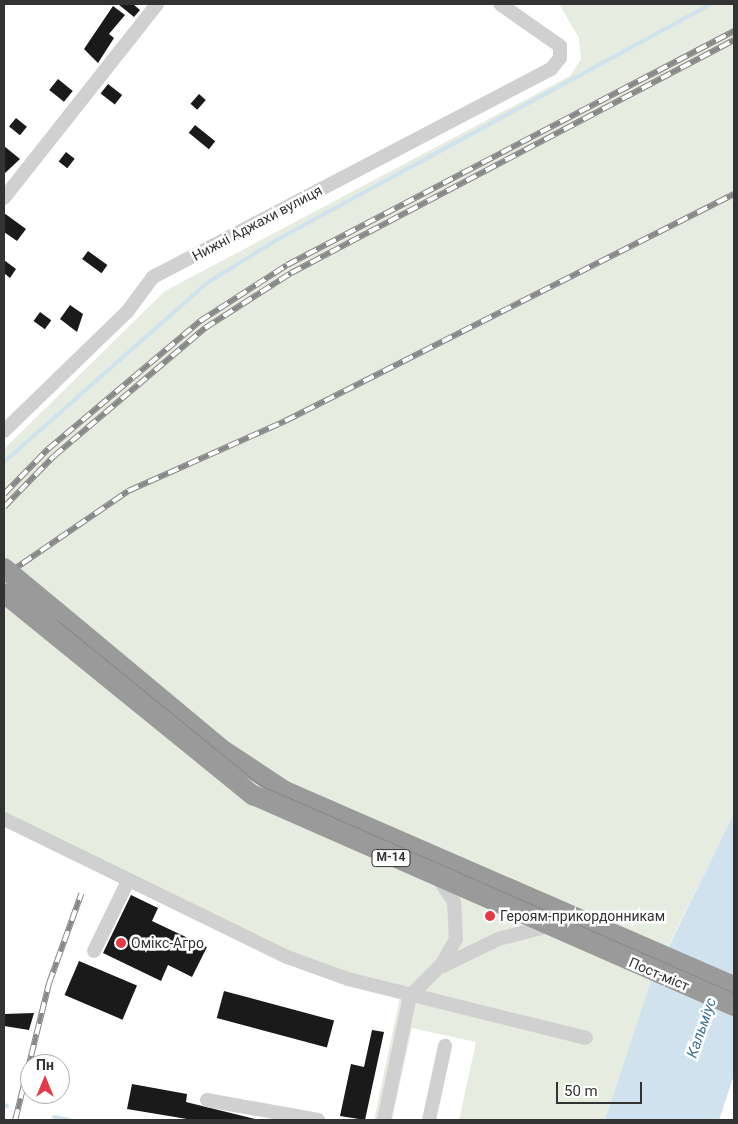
<!DOCTYPE html>
<html>
<head>
<meta charset="utf-8">
<style>
  body { margin:0 }
  #map { position:relative; width:738px; height:1124px; overflow:hidden; background:#fff; font-family:Roboto,sans-serif }
  div>[style] { position:absolute }
  [style*='--x'] { left:calc(var(--x)*1px); top:calc(var(--y)*1px); width:calc(var(--w)*1px); rotate:calc(var(--a)*1deg) }
  .green>* { inset:0; background:#e6ecdf }
  .water>* { inset:0; background:#cfe2ee }
  .stream>* { height:4px; margin:-2px; padding:0 2px; transform-origin:2px; border-radius:2px; background:#cfe2ee }
  .building>* { inset:0; background:#1a1a1a; transform-origin:0 0 }
  .minor>* { height:14px; margin:-7px; padding:0 7px; transform-origin:7px; border-radius:7px; background:#d0d0d0 }
  .highway>* { height:20px; margin:-10px; padding:0 10px; transform-origin:10px; border-radius:10px; background:#9a9a9a }
  .tram>* { height:1px; margin:-0.5px; padding:0 0.5px; transform-origin:0.5px; border-radius:0.5px; background:#888 }
  .rail>* { height:5.5px; margin-top:-2.75px; transform-origin:0; background:repeating-linear-gradient(90deg,#fff 0 11px,#888 0 22px); box-sizing:border-box; border-block:1px solid #888 }
  .highway-bridge>* { height:20px; margin:-10px; padding:0 10px; transform-origin:10px; border-radius:10px; background:#9a9a9a }
  .dots>* { width:14px; height:14px; translate:-50% -50%; box-sizing:border-box; border:2px solid #fff; border-radius:50% }
  span { translate:-50% -50%; white-space:nowrap; text-align:center; line-height:1.15; -webkit-text-stroke:5px #fff; paint-order:stroke }
  .shield-label span { padding:1px 4px; background:#fff; border:1px solid; border-radius:4px; -webkit-text-stroke-width:0 }
  .shield-label { font-size:12px; color:#333; font-weight:700 }
  .street-label { font-size:14px; color:#333 }
  .poi-label { font-size:14px; color:#333 }
  .left { translate:0 -50%; text-align:left }
  .water-label { font-size:15px; color:#3f7597; font-style:italic }
  .frame { position:absolute; inset:0; border:5px solid #333; pointer-events:none }
  .north { position:absolute; left:20px; top:1054px; width:50px; height:50px; box-sizing:border-box; background:#fff; border:1px solid #adadad; border-radius:50%; rotate:0deg; font-size:14px; font-weight:700; line-height:20px; text-align:center; color:#333 }
  .north::after { content:''; display:block; margin:auto; width:18px; height:22px; background:#e63946; clip-path:polygon(50% 0,100% 100%,50% 72%,0 100%) }
  .scale { position:absolute; left:556px; top:1082px; width:86px; height:22px; box-sizing:border-box; border:2px solid #333; border-top:0; padding-left:6px; font-size:15px; line-height:18px; white-space:nowrap; color:#333; -webkit-text-stroke:4px #fff; paint-order:stroke }
</style>
</head>
<body>
<div id="map">
  <div class="green">
    <div style="clip-path:polygon(559px 4px,734px 4px,734px 813px,666px 951px,266px 775px,4px 562px,4px 449px,165px 291px,570px 76px,581px 59px,579px 38px)"></div>
    <div style="clip-path:polygon(4px 598px,209px 769px,654px 976px,605px 1120px,459px 1120px,476px 1042px,412px 1028px,392px 1120px,374px 1120px,400px 997px,346px 983px,4px 824px)"></div>
  </div>
  <div class="water">
    <div style="clip-path:polygon(734px 813px,734px 1075px,719px 1120px,605px 1120px,649px 987px)"></div>
  </div>
  <div class="stream">
    <div style="--x:4;--y:462;--w:271;--a:-41.4"></div>
    <div style="--x:207;--y:283;--w:86;--a:-31.7"></div>
    <div style="--x:280;--y:238;--w:490;--a:-28.5"></div>
    <div style="--x:4;--y:1105;--w:3;--a:18"></div>
    <div style="--x:54;--y:1117;--w:16;--a:11"></div>
  </div>
  <div class="building">
    <div style="clip-path:polygon(118px 4px,133px 4px,140px 10px,134px 17px)"></div>
    <div style="clip-path:polygon(113px 6px,125px 15px,109px 34px,114px 38px,98px 63px,84px 49px)"></div>
    <div style="left:58px;top:79px;width:19px;height:14px;rotate:39deg"></div>
    <div style="left:108px;top:84px;width:18px;height:12px;rotate:38deg"></div>
    <div style="left:199px;top:94px;width:9px;height:13px;rotate:41deg"></div>
    <div style="left:16px;top:118px;width:14px;height:11px;rotate:39deg"></div>
    <div style="left:195px;top:125px;width:26px;height:10px;rotate:39deg"></div>
    <div style="clip-path:polygon(4px 146px,20px 159px,4px 174px)"></div>
    <div style="left:66px;top:152px;width:11px;height:12px;rotate:38deg"></div>
    <div style="clip-path:polygon(4px 213px,26px 229px,17px 241px,4px 232px)"></div>
    <div style="left:88px;top:251px;width:24px;height:10px;rotate:36deg"></div>
    <div style="clip-path:polygon(4px 260px,16px 269px,10px 278px,4px 273px)"></div>
    <div style="clip-path:polygon(70px 305px,83px 314px,77px 332px,60px 319px)"></div>
    <div style="left:40px;top:312px;width:14px;height:11px;rotate:36deg"></div>
    <div style="clip-path:polygon(131px 895px,158px 908px,152px 921px,207px 947px,192px 977px,168px 965px,161px 981px,103px 953px)"></div>
    <div style="left:79px;top:961px;width:63px;height:37px;rotate:23deg"></div>
    <div style="left:224px;top:991px;width:114px;height:28px;rotate:15deg"></div>
    <div style="clip-path:polygon(34px 1013px,29px 1030px,4px 1026px,4px 1014px)"></div>
    <div style="clip-path:polygon(372px 1030px,384px 1032px,365px 1120px,340px 1116px,351px 1064px,364px 1067px)"></div>
    <div style="clip-path:polygon(132px 1084px,187px 1094px,186px 1102px,259px 1120px,193px 1120px,127px 1109px)"></div>
  </div>
  <div class="minor">
    <div style="--x:4;--y:198;--w:247;--a:-51.7"></div>
    <div style="--x:4;--y:431;--w:171;--a:-44.1"></div>
    <div style="--x:127;--y:312;--w:44;--a:-53.4"></div>
    <div style="--x:153;--y:277;--w:449;--a:-27.6"></div>
    <div style="--x:551;--y:69;--w:14;--a:-51"></div>
    <div style="--x:560;--y:58;--w:12;--a:-90"></div>
    <div style="--x:560;--y:46;--w:73;--a:-145"></div>
    <div style="--x:4;--y:819;--w:315;--a:26"></div>
    <div style="--x:287;--y:957;--w:65;--a:19.8"></div>
    <div style="--x:348;--y:979;--w:245;--a:13.9"></div>
    <div style="--x:94;--y:951;--w:78;--a:-64.1"></div>
    <div style="--x:443;--y:966;--w:61;--a:-26.1"></div>
    <div style="--x:498;--y:939;--w:53;--a:-14.3"></div>
    <div style="--x:207;--y:1100;--w:113;--a:10.2"></div>
    <div style="--x:384;--y:1120;--w:127;--a:-78.2"></div>
    <div style="--x:410;--y:996;--w:45;--a:-45"></div>
    <div style="--x:442;--y:964;--w:29;--a:-61"></div>
    <div style="--x:456;--y:939;--w:37;--a:-93"></div>
    <div style="--x:454;--y:902;--w:27;--a:-123"></div>
    <div style="--x:429;--y:1120;--w:76;--a:-77.8"></div>
  </div>
  <div class="highway">
    <div style="--x:4;--y:593;--w:321;--a:39.1"></div>
    <div style="--x:253;--y:795;--w:525;--a:23.69"></div>
    <div style="--x:56;--y:611;--w:217;--a:39.8"></div>
    <div style="--x:223;--y:750;--w:74;--a:33.5"></div>
    <div style="--x:285;--y:791;--w:490;--a:23.5"></div>
  </div>
  <div class="tram">
    <div style="--x:4;--y:577;--w:330;--a:39.1"></div>
    <div style="--x:260;--y:785;--w:518;--a:23.69"></div>
  </div>
  <div class="rail">
    <div style="--x:4;--y:494;--w:63;--a:-45.6"></div>
    <div style="--x:48;--y:449;--w:199;--a:-40.1"></div>
    <div style="--x:200;--y:321;--w:103;--a:-32.8"></div>
    <div style="--x:287;--y:265;--w:505;--a:-27.63"></div>
    <div style="--x:4;--y:507;--w:71;--a:-45.6"></div>
    <div style="--x:54;--y:456;--w:198;--a:-40.3"></div>
    <div style="--x:205;--y:328;--w:102;--a:-32.6"></div>
    <div style="--x:291;--y:273;--w:501;--a:-27.74"></div>
    <div style="--x:4;--y:576;--w:150;--a:-34.4"></div>
    <div style="--x:128;--y:491;--w:172;--a:-24"></div>
    <div style="--x:285;--y:421;--w:503;--a:-26.82"></div>
    <div style="--x:15;--y:1120;--w:141;--a:-76.1"></div>
    <div style="--x:49;--y:983;--w:95;--a:-70.2"></div>
  </div>
  <div class="highway-bridge">
    <div style="--x:4;--y:568;--w:67;--a:39.6"></div>
  </div>
  <div class="dots">
    <div style="left:490px;top:916px;background:#e63946"></div>
    <div style="left:121px;top:943px;background:#e63946"></div>
  </div>
  <div class="shield-label">
    <span style="left:391px;top:858px">М-14</span>
  </div>
  <div class="street-label">
    <span style="left:257px;top:223px;rotate:-28deg">Нижні Аджахи вулиця</span>
    <span style="left:659px;top:974px;rotate:23deg">Пост-міст</span>
  </div>
  <div class="poi-label">
    <span class="left" style="left:500px;top:916px">Героям-прикордонникам</span>
    <span class="left" style="left:131px;top:943px">Омiкс-Агро</span>
  </div>
  <div class="water-label">
    <span style="left:702px;top:1028px;rotate:-71deg">Кальміус</span>
  </div>
  <div class="frame"></div>
  <div class="north">Пн</div>
  <div class="scale">50 m</div>
</div>
</body>
</html>
